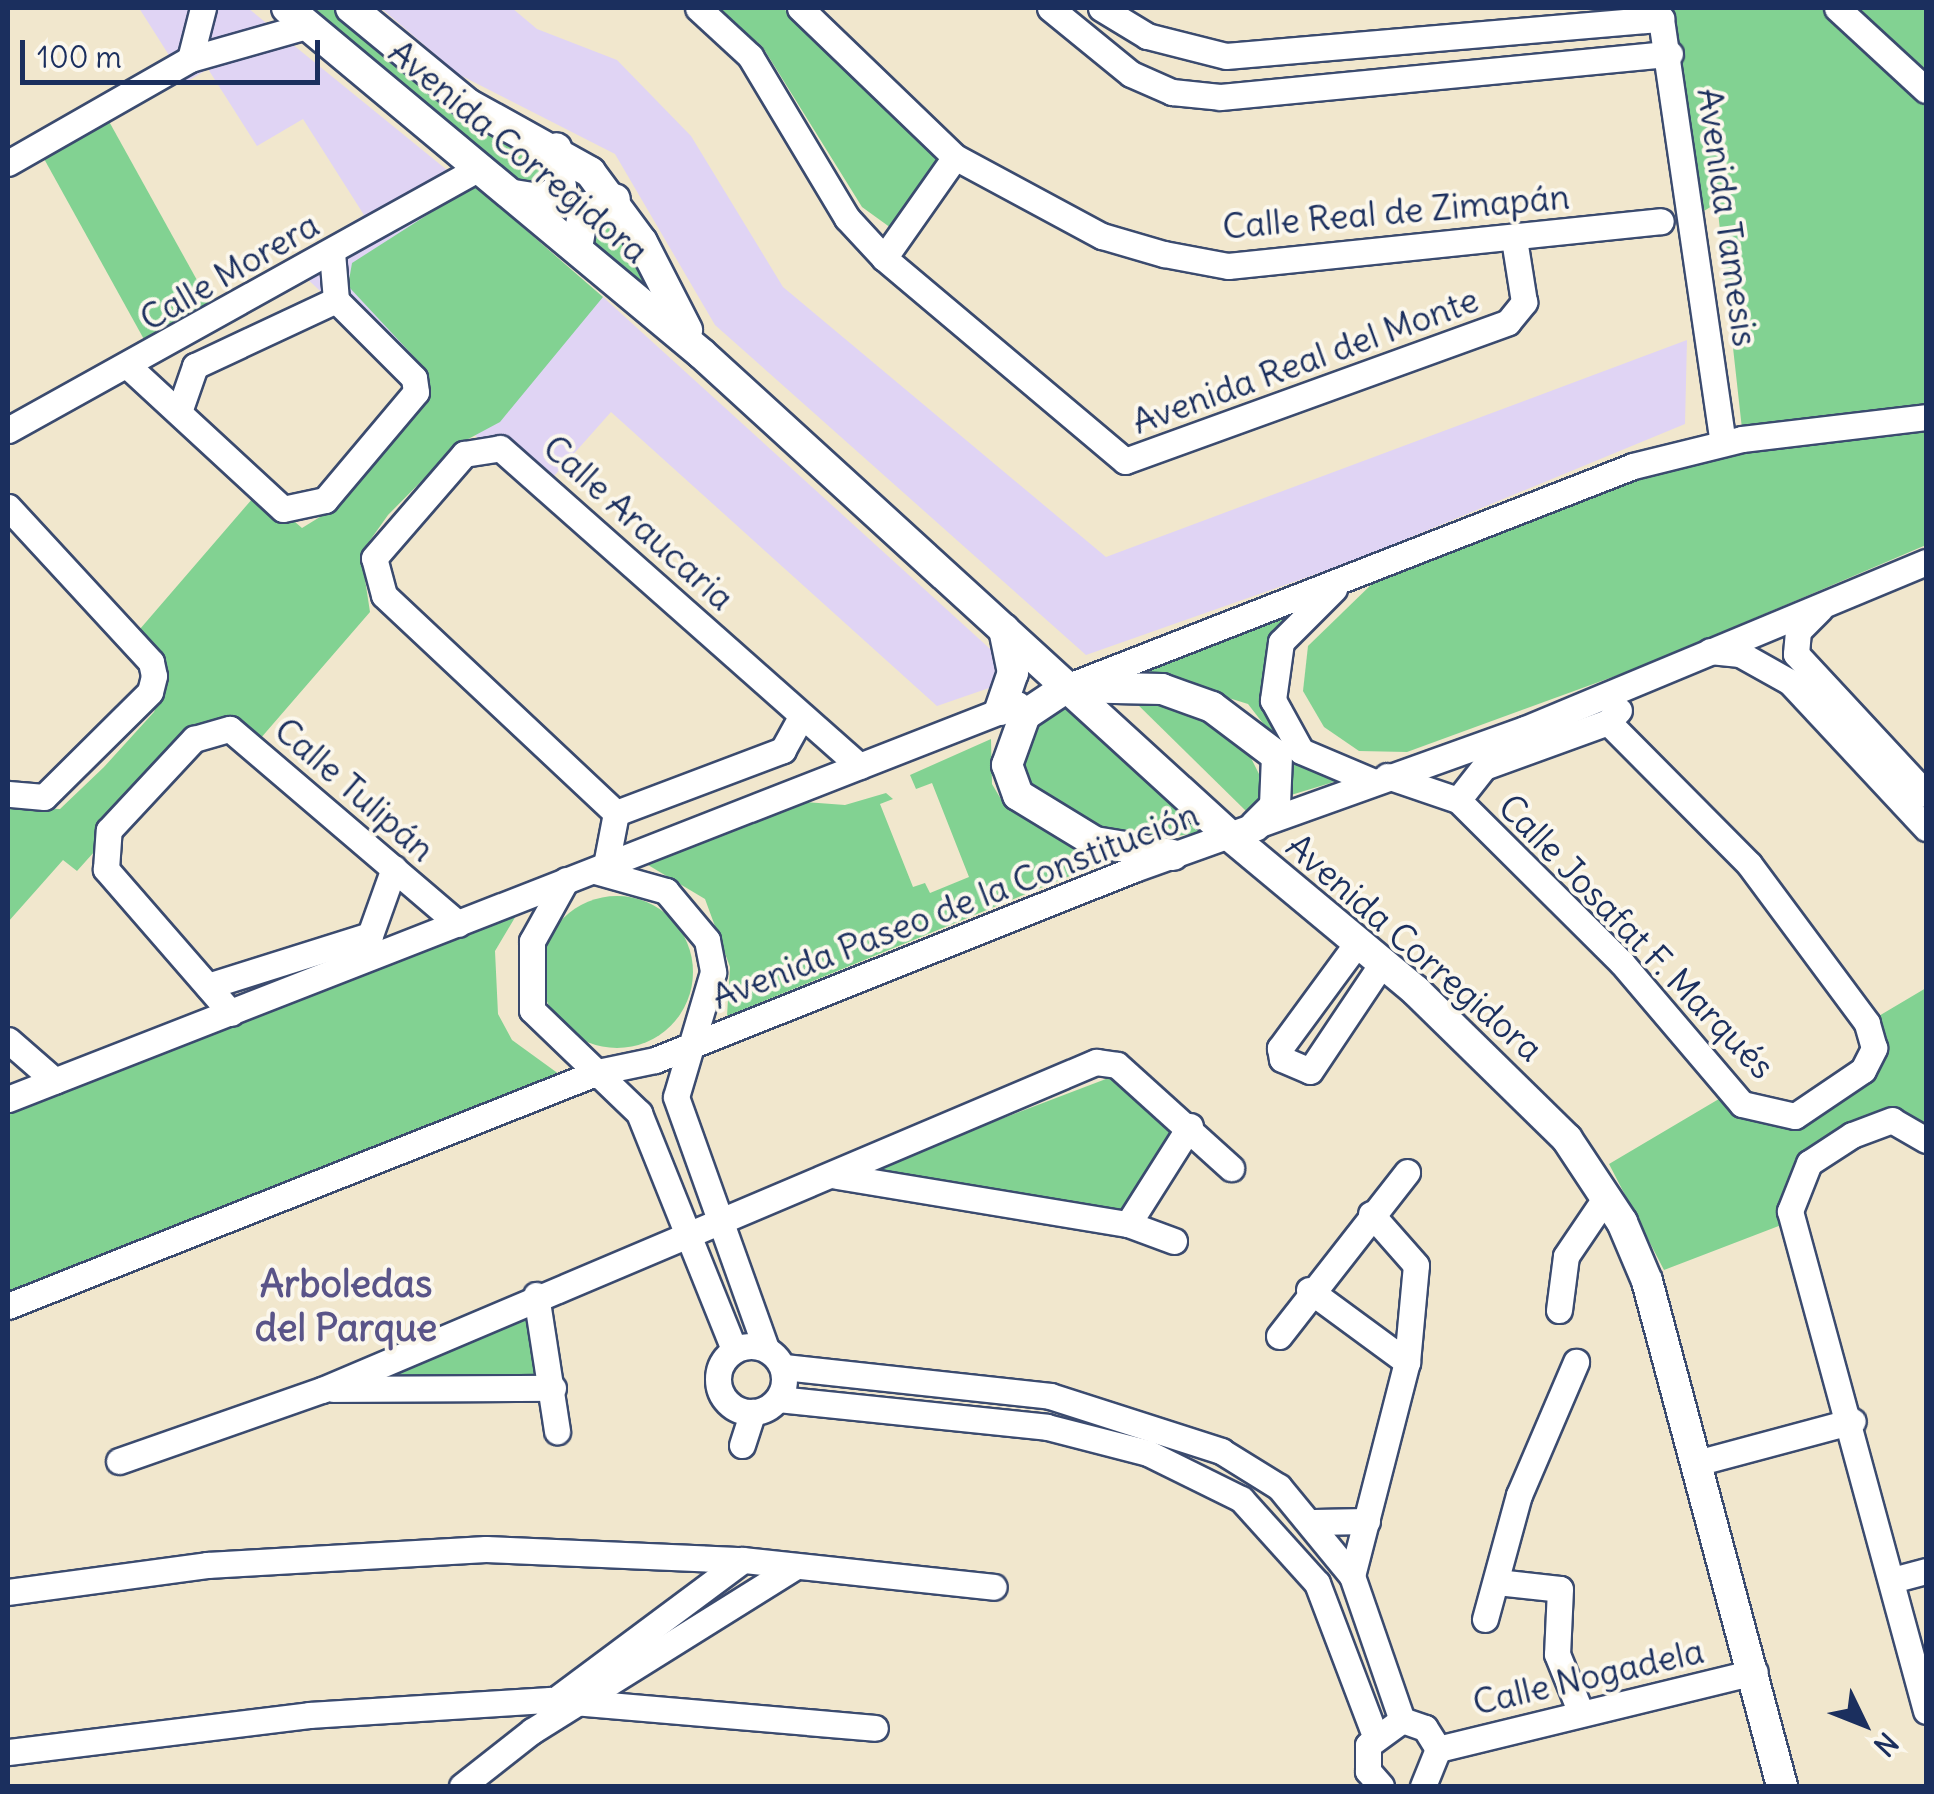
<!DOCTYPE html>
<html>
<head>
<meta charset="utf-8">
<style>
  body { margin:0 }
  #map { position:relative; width:1934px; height:1794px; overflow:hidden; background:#f1e7cd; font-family:Delius,sans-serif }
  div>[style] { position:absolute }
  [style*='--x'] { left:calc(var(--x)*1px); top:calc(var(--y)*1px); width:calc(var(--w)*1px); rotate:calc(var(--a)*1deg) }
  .built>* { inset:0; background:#e0d4f4 }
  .green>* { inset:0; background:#82d292; transform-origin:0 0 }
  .round { border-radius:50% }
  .roads { filter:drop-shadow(2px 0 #3b4b6f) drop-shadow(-2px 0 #3b4b6f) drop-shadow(0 2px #3b4b6f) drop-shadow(0 -2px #3b4b6f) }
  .minor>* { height:25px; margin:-12.5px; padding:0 12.5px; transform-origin:12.5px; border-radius:12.5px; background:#fff }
  .minor>.ring { margin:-12.5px; padding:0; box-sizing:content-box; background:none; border:25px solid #fff; border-radius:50% }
  .major>* { height:30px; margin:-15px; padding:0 15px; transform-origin:15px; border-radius:15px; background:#fff }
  span { translate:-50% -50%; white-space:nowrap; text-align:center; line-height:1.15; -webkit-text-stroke:8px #fbf7ec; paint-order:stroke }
  .street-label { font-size:35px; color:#1b2f5e }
  .neighbourhood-label { font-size:38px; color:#595488; font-weight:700 }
  .frame { position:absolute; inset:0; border:10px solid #1b2f5e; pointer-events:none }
  .north { position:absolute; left:1814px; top:1674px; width:100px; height:100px; -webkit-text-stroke:8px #fbf7ec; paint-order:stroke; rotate:133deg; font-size:28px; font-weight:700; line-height:40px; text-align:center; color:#1b2f5e }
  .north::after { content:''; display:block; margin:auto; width:35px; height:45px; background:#1b2f5e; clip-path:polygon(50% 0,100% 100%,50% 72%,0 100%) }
  .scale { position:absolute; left:20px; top:40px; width:300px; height:45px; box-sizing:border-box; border:5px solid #1b2f5e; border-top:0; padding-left:12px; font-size:30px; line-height:35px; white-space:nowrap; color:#1b2f5e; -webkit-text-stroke:8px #fbf7ec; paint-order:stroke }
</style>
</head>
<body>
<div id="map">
  <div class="built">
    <div style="clip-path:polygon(139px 8px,248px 8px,603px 297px,1021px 677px,937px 706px,611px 412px,538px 494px,288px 261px,364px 215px,303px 119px,257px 146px,208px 69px,186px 82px)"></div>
    <div style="clip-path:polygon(381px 8px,512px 8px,537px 29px,617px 60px,691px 136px,783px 287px,1106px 557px,1687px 340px,1685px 424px,1353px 561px,1086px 655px,715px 325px,615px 154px,458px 74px)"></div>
  </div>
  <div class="green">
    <div style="clip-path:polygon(313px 8px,337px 8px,475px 127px,554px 168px,553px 182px,529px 189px)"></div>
    <div style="clip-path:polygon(713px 8px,783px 8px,941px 158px,891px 228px,862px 207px,762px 46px)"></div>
    <div style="clip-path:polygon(1671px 8px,1926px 8px,1926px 406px,1743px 438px,1717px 203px,1694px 217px)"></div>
    <div style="left:106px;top:116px;width:215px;height:75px;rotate:61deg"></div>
    <div style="clip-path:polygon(474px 185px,603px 297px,500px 422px,457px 445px,388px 515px,361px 553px,370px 612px,260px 739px,198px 736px,77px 871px,63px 860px,8px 922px,8px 792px,30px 808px,60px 809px,104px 767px,154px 712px,164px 687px,160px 655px,140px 629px,259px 491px,302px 528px,328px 512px,426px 393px,418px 361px,348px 286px,352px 263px)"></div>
    <div style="clip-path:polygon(604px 207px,681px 327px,588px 238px,584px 215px)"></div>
    <div style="clip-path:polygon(1926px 432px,1926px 545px,1640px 667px,1407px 752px,1359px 751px,1324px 727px,1303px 691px,1308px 646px,1376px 580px,1637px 477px,1746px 453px)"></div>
    <div style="clip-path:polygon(1293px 610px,1269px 649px,1300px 758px,1337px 781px,1291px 795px,1289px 757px,1248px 704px,1145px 672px)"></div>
    <div style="clip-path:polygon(1131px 698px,1205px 718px,1244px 744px,1264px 784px,1260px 797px,1246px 811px)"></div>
    <div style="clip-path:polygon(1065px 699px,1209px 831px,1145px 841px,1104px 832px,1028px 789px,1019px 754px,1033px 720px)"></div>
    <div style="clip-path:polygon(991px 739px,992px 784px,1002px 801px,1052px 836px,1119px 856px,727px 1016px,730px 967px,705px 899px,643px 862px,805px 802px,845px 805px,886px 793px,893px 799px,880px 804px,913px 887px,925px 883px,930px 893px,969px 877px,932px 783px,916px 789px,910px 775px)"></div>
    <div class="round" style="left:541px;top:896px;width:152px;height:152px"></div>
    <div style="clip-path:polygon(511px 908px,517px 914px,495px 951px,498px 1014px,512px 1040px,563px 1077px,8px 1291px,8px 1110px)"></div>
    <div style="clip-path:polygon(1926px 988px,1926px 1126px,1892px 1120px,1809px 1163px,1792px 1221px,1664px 1270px,1609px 1164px,1729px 1093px,1795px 1116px,1863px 1069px,1867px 1023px)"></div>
    <div style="clip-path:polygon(1119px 1074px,1177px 1131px,1122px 1216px,851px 1176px)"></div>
    <div style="clip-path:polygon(529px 1307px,542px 1378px,354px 1378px)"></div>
  </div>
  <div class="roads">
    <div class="minor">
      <div style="--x:698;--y:8;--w:71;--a:42.7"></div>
      <div style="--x:750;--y:56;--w:189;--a:59.1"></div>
      <div style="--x:847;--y:218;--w:54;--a:47.2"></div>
      <div style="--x:884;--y:258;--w:315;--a:40.1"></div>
      <div style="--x:1125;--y:461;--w:407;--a:-19.9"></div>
      <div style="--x:1508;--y:322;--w:26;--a:-51"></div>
      <div style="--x:1524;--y:302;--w:64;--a:-99"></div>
      <div style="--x:800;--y:8;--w:215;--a:43.9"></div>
      <div style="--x:955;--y:157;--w:167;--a:28.3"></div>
      <div style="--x:1102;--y:236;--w:65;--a:16.2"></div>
      <div style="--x:1164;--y:254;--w:65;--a:10.6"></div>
      <div style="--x:1228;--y:266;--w:435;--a:-5.9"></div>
      <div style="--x:1050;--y:8;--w:104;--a:39.2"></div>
      <div style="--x:1131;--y:74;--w:45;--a:23.7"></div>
      <div style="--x:1172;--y:92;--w:48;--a:5.9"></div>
      <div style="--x:1220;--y:97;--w:452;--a:-5.5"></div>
      <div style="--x:1101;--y:8;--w:54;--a:31.3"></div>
      <div style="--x:1147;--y:36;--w:81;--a:14.2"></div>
      <div style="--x:1226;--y:56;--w:437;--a:-4.9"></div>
      <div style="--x:1661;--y:19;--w:428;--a:81.7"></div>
      <div style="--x:1837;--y:8;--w:121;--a:42.7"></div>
      <div style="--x:190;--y:59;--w:53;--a:-75.7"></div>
      <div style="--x:8;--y:163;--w:210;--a:-29.7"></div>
      <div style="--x:190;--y:59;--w:125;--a:-15.8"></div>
      <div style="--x:884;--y:258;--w:123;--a:-54.9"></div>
      <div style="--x:129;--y:367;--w:209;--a:42.7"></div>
      <div style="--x:283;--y:509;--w:43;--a:-12.1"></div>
      <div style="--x:325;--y:500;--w:141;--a:-49.9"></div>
      <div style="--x:416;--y:392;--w:14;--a:-98"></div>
      <div style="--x:414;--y:378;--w:110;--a:-135"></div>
      <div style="--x:336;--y:300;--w:48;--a:-94.8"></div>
      <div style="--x:179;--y:412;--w:49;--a:-70.8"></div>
      <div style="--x:195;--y:366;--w:156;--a:-25.1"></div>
      <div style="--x:8;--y:430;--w:541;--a:-29.08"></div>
      <div style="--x:8;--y:507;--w:211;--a:47.3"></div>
      <div style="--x:151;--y:662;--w:14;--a:78"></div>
      <div style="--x:154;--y:676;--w:16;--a:104"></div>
      <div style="--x:150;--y:692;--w:149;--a:135.3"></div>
      <div style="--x:44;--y:797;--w:36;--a:-175"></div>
      <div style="--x:1334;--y:589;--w:75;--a:135"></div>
      <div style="--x:1281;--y:642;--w:59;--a:97.9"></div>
      <div style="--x:1273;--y:700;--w:58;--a:61.2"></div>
      <div style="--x:1301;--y:751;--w:77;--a:22.9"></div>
      <div style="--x:1820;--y:609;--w:31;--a:135"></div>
      <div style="--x:1798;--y:631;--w:23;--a:95"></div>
      <div style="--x:1796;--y:654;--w:191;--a:47.1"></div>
      <div style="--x:1710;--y:651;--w:30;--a:6"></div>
      <div style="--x:1740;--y:654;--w:57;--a:29.2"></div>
      <div style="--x:1790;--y:682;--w:200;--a:47"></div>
      <div style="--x:1074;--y:684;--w:600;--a:-21.3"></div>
      <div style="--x:1633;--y:466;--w:112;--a:-13.9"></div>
      <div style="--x:1742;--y:439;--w:185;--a:-6.8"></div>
      <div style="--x:801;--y:717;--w:38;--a:119"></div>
      <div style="--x:783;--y:750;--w:178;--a:159.3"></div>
      <div style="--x:616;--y:813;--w:318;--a:-136.8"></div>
      <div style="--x:384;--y:595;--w:38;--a:-105"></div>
      <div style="--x:374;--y:558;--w:138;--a:-49.1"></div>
      <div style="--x:464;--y:454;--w:36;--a:-9"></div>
      <div style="--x:500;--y:448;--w:480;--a:41.5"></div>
      <div style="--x:1387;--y:776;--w:75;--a:18.7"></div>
      <div style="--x:1458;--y:800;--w:231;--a:44.8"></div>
      <div style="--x:1622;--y:963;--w:185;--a:49.6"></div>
      <div style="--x:1742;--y:1104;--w:54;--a:12.8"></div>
      <div style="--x:1795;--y:1116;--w:82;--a:-34.1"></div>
      <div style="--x:1863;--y:1070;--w:25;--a:-63"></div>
      <div style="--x:1874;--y:1048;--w:26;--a:-106"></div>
      <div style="--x:1867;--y:1023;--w:198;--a:-126.6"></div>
      <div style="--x:1749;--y:864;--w:200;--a:-134.8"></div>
      <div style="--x:1458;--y:800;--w:42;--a:-51.8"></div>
      <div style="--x:1484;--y:767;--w:132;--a:-19.9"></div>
      <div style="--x:1608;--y:722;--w:16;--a:-47"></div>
      <div style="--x:606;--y:865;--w:53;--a:-79.1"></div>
      <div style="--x:595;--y:871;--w:74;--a:15.7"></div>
      <div style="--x:666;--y:891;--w:64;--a:50.1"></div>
      <div style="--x:707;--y:940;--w:33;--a:79"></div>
      <div style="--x:713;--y:972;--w:130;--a:106.5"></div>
      <div style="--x:676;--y:1097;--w:267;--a:70.3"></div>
      <div style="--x:566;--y:880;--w:70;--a:119.1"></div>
      <div style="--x:532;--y:941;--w:69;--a:90"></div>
      <div style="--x:532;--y:1010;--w:149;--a:43.9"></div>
      <div style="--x:639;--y:1113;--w:254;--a:68.1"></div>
      <div style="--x:1358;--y:942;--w:132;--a:126.3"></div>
      <div style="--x:1280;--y:1048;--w:11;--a:80"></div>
      <div style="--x:1282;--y:1059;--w:30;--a:23"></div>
      <div style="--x:1310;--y:1071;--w:131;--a:-56.2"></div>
      <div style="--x:208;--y:986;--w:170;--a:-17.5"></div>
      <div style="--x:370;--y:935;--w:71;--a:-70.3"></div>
      <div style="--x:231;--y:1013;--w:191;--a:-131"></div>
      <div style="--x:106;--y:869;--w:39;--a:-86"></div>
      <div style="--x:109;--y:830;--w:125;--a:-47"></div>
      <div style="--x:194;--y:739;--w:37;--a:-16"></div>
      <div style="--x:230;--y:729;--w:300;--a:40.5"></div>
      <div style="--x:8;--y:1040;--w:62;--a:41.1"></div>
      <div style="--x:8;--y:1099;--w:1084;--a:-21.36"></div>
      <div style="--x:1926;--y:1140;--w:39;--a:-150"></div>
      <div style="--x:1892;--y:1120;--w:43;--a:159.4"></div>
      <div style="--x:1852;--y:1135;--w:51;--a:146.9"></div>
      <div style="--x:1809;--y:1163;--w:52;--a:111.6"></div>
      <div style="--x:1790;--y:1211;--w:518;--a:74.78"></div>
      <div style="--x:837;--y:1176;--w:295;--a:9.4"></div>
      <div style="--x:1128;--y:1224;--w:116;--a:-57.7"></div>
      <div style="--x:1128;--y:1224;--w:49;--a:20.3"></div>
      <div style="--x:1309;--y:1290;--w:122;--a:36.3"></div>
      <div style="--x:536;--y:1295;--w:138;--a:81.2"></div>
      <div style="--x:8;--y:1306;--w:635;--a:-21.63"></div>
      <div style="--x:598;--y:1072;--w:58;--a:-11.9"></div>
      <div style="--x:655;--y:1060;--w:516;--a:-21.74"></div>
      <div style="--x:1134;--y:869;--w:415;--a:-19.7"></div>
      <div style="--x:1525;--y:729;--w:434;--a:-22.6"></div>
      <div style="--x:1559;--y:1310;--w:54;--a:-82.6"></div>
      <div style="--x:1566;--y:1256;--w:71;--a:-55.9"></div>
      <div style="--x:1279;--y:1336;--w:208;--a:-52"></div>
      <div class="ring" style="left:718px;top:1346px;width:41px;height:41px"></div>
      <div style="--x:784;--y:1367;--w:268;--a:6.2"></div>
      <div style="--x:1050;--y:1396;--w:180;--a:17.8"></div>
      <div style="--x:1221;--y:1451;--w:68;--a:31.8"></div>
      <div style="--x:1279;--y:1487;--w:115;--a:50.6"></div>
      <div style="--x:1352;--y:1576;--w:152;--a:70.9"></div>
      <div style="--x:333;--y:1389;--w:220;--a:-0.3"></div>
      <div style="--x:778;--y:1399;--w:270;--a:5.9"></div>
      <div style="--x:1047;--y:1427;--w:104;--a:14.4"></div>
      <div style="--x:1148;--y:1453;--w:104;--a:26.3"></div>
      <div style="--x:1241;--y:1499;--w:113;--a:47.9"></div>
      <div style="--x:1317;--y:1583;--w:160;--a:69.2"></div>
      <div style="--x:742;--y:1445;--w:35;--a:-72"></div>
      <div style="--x:119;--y:1461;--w:215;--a:-19.3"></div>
      <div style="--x:322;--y:1390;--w:841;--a:-22.97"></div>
      <div style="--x:1096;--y:1062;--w:21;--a:8"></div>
      <div style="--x:1117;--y:1065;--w:154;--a:42.1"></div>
      <div style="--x:1700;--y:1462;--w:158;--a:-15"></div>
      <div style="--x:1314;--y:1522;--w:53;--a:-1.1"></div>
      <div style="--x:1352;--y:1576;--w:221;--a:-75.6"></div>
      <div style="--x:1407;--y:1362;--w:97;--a:-84.7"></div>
      <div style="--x:1416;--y:1265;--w:68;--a:-131.4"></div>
      <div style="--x:1896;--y:1579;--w:31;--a:-15"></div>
      <div style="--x:1497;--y:1582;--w:63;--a:6.3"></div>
      <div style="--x:1560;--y:1589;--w:65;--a:92.6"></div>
      <div style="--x:1557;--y:1654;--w:64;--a:67.9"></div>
      <div style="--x:8;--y:1592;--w:201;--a:-7.7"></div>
      <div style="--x:207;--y:1565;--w:279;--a:-3.3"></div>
      <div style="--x:486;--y:1549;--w:257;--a:2.5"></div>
      <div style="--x:743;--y:1560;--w:252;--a:6.1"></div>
      <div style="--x:1485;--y:1619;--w:129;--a:-74.7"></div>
      <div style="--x:1519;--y:1495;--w:145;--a:-66.8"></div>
      <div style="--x:547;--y:1706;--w:244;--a:-36.7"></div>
      <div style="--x:1438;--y:1749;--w:326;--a:-13.7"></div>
      <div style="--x:8;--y:1752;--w:303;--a:-7"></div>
      <div style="--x:309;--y:1715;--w:241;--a:-3.6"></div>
      <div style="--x:550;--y:1700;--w:326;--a:4.9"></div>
      <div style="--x:462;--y:1786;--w:89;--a:-38.2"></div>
      <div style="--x:532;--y:1731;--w:309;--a:-32"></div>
      <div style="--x:1381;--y:1786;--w:20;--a:-131"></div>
      <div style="--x:1368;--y:1771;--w:26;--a:-90"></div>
      <div style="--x:1368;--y:1745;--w:42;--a:-36.3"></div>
      <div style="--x:1402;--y:1720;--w:24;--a:19"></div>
      <div style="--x:1425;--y:1728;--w:25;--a:58"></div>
      <div style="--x:1438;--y:1749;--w:40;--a:112"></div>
    </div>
    <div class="major">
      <div style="--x:287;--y:8;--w:540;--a:39.82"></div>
      <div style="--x:702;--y:354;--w:714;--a:42.39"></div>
      <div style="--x:1229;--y:835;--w:244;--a:39.8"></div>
      <div style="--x:1416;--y:991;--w:211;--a:44.4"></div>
      <div style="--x:1567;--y:1139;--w:100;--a:56.5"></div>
      <div style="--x:1622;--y:1222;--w:64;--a:67"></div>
      <div style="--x:1647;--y:1281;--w:523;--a:75.03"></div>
      <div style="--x:351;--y:8;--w:151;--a:39.4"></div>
      <div style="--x:468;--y:104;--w:140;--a:29.1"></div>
      <div style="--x:590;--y:172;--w:87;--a:53.4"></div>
      <div style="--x:642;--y:242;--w:99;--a:62.9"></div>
      <div style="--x:514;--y:195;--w:30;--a:9"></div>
      <div style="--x:544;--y:200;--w:21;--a:-37"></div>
      <div style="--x:561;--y:187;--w:39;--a:-97"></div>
      <div style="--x:577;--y:248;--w:41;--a:-80.1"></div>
      <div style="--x:584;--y:208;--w:32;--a:-16"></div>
      <div style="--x:1000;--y:710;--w:39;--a:-71"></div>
      <div style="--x:1013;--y:673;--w:45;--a:-101.6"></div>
      <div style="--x:1173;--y:855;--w:79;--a:-170.5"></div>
      <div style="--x:1095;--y:842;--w:90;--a:-148.6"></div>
      <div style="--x:1018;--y:795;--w:32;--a:-110"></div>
      <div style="--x:1007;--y:765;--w:53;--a:-70.2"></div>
      <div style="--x:1025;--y:715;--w:50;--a:-33.7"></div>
      <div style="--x:1067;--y:687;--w:95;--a:1.2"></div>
      <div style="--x:1162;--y:689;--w:53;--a:19.8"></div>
      <div style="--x:1212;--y:707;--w:81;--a:37"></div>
      <div style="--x:1277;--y:756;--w:50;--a:92.3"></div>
      <div style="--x:1275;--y:806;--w:28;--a:135"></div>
    </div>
  </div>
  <div class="street-label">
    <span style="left:519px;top:151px;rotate:40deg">Avenida Corregidora</span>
    <span style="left:1396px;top:211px;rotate:-5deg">Calle Real de Zimapán</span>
    <span style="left:1728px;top:217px;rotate:82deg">Avenida Tamesis</span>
    <span style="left:229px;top:271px;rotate:-30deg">Calle Morera</span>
    <span style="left:1305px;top:360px;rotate:-20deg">Avenida Real del Monte</span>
    <span style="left:639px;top:522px;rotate:42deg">Calle Araucaria</span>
    <span style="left:355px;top:789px;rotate:41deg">Calle Tulipán</span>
    <span style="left:955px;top:905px;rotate:-21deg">Avenida Paseo de la Constitución</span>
    <span style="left:1637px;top:936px;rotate:46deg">Calle Josafat F. Marqués</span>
    <span style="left:1415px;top:947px;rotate:41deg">Avenida Corregidora</span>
    <span style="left:1588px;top:1676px;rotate:-13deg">Calle Nogadela</span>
  </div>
  <div class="neighbourhood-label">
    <span style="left:346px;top:1306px">Arboledas<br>del Parque</span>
  </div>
  <div class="frame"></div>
  <div class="north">N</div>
  <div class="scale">100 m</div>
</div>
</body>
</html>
